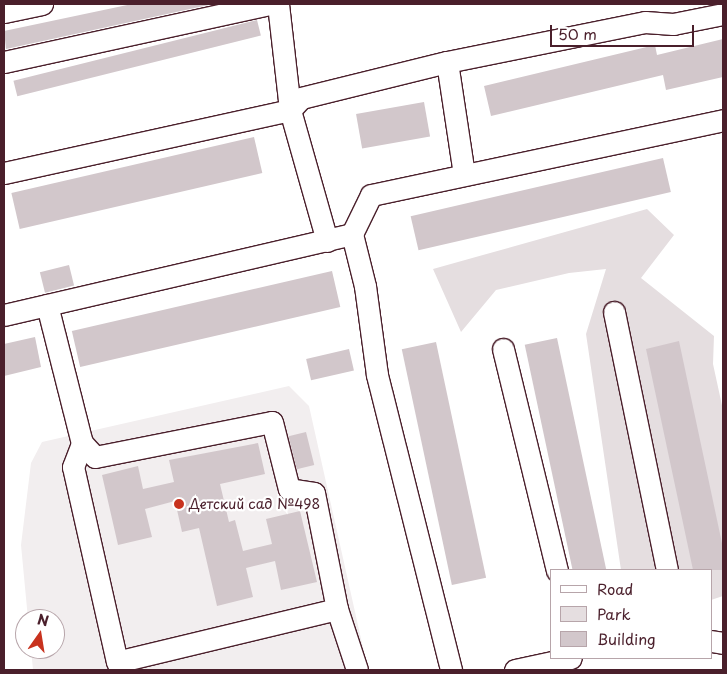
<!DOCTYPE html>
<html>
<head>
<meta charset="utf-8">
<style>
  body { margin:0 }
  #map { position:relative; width:727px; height:674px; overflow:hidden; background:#fff; font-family:"Playpen Sans",sans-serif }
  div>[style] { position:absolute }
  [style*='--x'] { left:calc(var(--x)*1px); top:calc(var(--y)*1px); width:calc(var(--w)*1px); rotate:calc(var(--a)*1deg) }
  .built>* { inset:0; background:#f2eeef }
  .green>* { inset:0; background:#e5dee0 }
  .building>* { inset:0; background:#d2c7cb; transform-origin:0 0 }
  .roads { filter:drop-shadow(1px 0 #4a1f2b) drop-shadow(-1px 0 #4a1f2b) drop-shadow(0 1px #4a1f2b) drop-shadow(0 -1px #4a1f2b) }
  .minor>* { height:21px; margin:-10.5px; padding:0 10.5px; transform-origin:10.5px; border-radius:10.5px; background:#fff }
  .dots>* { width:14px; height:14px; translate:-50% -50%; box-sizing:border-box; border:2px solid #fff; border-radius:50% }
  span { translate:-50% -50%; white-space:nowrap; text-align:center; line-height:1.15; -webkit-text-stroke:4.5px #fff; paint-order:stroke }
  .poi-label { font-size:14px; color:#4a1f2b }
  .left { translate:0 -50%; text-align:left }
  .frame { position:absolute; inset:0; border:5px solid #4a1f2b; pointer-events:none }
  .legend { position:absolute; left:550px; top:569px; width:162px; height:90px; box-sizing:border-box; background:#fff; border:1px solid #b7a5aa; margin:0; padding:6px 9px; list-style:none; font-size:15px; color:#4a1f2b }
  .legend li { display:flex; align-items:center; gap:10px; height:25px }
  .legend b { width:25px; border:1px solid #b7a5aa }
  .north { position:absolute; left:15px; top:609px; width:50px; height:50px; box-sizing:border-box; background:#fff; border:1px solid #b7a5aa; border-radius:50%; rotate:13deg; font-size:14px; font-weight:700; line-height:20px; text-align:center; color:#4a1f2b }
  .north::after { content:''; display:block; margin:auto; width:18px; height:22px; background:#c8321e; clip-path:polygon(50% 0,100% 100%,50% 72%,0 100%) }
  .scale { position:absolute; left:550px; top:25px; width:144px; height:22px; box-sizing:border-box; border:2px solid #4a1f2b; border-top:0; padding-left:6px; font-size:15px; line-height:18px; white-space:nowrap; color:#4a1f2b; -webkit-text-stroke:4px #fff; paint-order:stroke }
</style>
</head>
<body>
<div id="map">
  <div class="built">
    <div style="clip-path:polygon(289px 386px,309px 406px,368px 670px,33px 670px,31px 649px,55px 649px,55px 619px,28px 619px,21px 545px,31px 463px,42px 442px)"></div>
  </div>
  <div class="green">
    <div style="clip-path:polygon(647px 209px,674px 235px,641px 278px,714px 336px,713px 364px,723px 410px,723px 596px,711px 600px,711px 570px,621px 570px,586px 334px,606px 269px,569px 273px,496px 290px,461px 332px,433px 269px)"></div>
  </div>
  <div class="building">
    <div style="clip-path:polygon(132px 4px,213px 4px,6px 49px,4px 31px)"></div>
    <div style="left:257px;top:20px;width:16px;height:251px;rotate:76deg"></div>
    <div style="clip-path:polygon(723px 39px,723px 77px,666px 90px,663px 75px,491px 116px,484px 86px,655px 45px,657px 55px)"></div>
    <div style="left:424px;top:102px;width:35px;height:69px;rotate:80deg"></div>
    <div style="left:254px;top:137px;width:37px;height:249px;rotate:77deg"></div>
    <div style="left:663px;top:158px;width:35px;height:259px;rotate:77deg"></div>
    <div style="left:69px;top:265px;width:21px;height:30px;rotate:76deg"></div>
    <div style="left:332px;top:271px;width:37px;height:267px;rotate:77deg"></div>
    <div style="clip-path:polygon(35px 337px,41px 367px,4px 376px,4px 344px)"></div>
    <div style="left:557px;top:338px;width:238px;height:33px;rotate:78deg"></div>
    <div style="clip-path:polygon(679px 341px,723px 548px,723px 570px,693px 570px,646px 349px)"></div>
    <div style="left:436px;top:342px;width:241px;height:35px;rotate:78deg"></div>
    <div style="left:349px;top:349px;width:22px;height:44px;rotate:77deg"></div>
    <div style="left:306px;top:432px;width:34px;height:18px;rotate:76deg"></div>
    <div style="clip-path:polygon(258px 443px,265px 474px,220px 484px,229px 522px,235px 520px,243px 551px,272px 544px,266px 519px,300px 511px,317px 582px,281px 590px,275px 561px,246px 568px,253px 597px,217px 606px,199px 528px,182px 532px,175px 501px,145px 509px,152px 537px,118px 545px,102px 475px,138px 466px,143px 489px,174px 482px,169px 460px)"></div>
  </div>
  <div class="roads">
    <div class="minor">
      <div style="--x:278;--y:4;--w:107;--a:83.5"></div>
      <div style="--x:290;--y:110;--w:136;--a:74.2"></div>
      <div style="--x:4;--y:12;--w:39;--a:-12"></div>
      <div style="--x:4;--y:62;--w:273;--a:-12.3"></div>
      <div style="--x:447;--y:62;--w:114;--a:81.4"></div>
      <div style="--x:4;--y:173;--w:293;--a:-12.4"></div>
      <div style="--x:290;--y:110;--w:16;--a:-47"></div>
      <div style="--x:301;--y:98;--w:150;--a:-13.9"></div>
      <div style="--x:447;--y:62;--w:202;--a:-11.4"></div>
      <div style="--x:645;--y:22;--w:28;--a:4"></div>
      <div style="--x:673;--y:24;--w:51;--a:-11.3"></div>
      <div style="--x:352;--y:234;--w:54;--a:76"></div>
      <div style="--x:365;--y:286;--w:90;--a:82.3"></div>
      <div style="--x:377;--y:375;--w:304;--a:75.9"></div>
      <div style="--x:47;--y:305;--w:142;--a:75.8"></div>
      <div style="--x:614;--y:312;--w:263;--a:78.4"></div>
      <div style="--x:4;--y:315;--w:357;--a:-13.1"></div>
      <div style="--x:352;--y:234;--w:43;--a:-64"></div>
      <div style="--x:371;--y:195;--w:360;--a:-12"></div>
      <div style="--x:503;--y:349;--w:228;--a:76.3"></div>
      <div style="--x:337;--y:609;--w:226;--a:166.5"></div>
      <div style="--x:117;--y:662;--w:200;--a:-102.7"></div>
      <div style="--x:73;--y:467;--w:26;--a:-69"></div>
      <div style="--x:82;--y:443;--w:19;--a:47"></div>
      <div style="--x:95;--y:457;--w:180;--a:-11.2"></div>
      <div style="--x:272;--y:422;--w:69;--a:75.8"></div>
      <div style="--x:289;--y:489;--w:25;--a:9"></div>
      <div style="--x:314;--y:493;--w:118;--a:78.8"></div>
      <div style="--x:337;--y:609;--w:64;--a:71.8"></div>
      <div style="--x:711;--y:641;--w:12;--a:9"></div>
      <div style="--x:515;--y:670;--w:57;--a:-12.1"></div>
    </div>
  </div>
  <div class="dots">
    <div style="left:179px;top:504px;background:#c8321e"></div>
  </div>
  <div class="poi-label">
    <span class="left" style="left:189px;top:504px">Детский сад №498</span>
  </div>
  <div class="frame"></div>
  <ul class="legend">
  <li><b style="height:6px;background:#fff"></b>Road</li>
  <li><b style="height:14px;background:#e5dee0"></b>Park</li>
  <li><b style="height:14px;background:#d2c7cb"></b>Building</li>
  </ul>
  <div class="north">N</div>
  <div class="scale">50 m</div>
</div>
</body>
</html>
